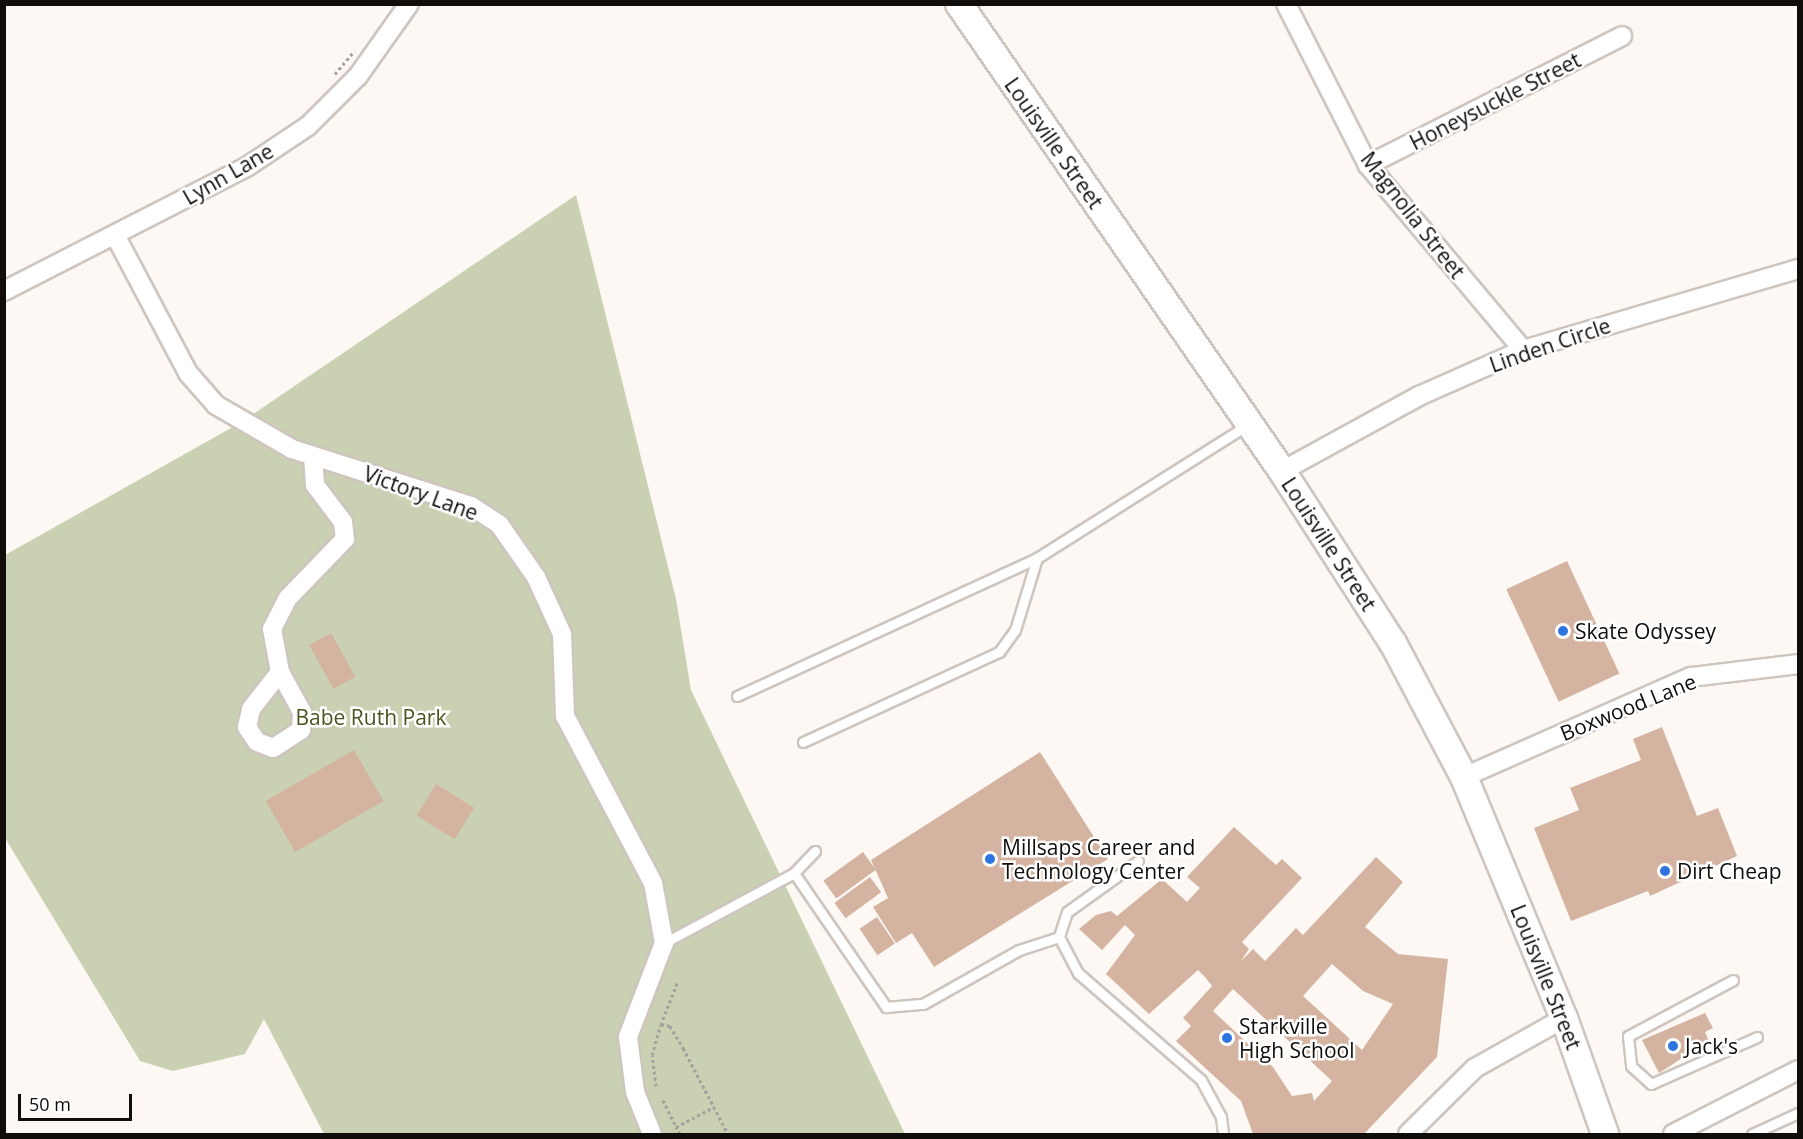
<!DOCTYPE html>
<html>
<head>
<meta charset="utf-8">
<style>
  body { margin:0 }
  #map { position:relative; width:1803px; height:1139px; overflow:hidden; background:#fef8f4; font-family:"Open Sans",sans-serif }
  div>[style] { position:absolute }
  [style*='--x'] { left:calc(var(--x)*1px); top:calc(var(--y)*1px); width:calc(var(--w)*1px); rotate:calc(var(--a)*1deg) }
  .green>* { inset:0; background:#c9d1b2 }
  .building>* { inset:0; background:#d4b4a1; transform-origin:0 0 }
  .path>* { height:3px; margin-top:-1.5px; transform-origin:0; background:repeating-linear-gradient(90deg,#a5a09c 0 3px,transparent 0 6px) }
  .roads { filter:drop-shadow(2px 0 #cec5bf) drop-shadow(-2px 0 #cec5bf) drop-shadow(0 2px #cec5bf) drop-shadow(0 -2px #cec5bf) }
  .service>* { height:9px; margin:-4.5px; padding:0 4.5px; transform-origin:4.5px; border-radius:4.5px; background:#fff }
  .minor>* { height:18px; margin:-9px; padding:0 9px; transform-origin:9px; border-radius:9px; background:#fff }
  .secondary>* { height:26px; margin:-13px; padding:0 13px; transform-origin:13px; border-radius:13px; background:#fff }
  .dots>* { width:16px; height:16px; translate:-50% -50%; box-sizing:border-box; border:3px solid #fff; border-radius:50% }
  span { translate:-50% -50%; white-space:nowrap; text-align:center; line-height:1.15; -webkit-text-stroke:5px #fff; paint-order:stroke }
  .street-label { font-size:21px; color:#100d0b }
  .poi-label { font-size:21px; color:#100d0b }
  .left { translate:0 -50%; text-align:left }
  .park-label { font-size:21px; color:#4b5521 }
  .frame { position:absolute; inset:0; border:6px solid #100d0b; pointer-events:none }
  .scale { position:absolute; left:18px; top:1094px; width:114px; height:27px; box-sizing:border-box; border:3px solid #100d0b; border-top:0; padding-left:8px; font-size:18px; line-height:21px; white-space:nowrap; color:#100d0b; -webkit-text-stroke:4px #fff; paint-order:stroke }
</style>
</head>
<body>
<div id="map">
  <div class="green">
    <div style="clip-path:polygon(576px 195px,676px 599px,691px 690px,905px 1134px,324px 1134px,264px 1019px,245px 1054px,173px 1071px,140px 1061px,5px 838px,5px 555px,240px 423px)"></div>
  </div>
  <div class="building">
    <div style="left:1567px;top:561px;width:124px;height:67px;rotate:65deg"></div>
    <div style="left:331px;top:633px;width:50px;height:25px;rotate:61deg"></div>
    <div style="clip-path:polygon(1662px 727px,1697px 816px,1718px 808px,1737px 856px,1650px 896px,1648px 891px,1571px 921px,1534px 828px,1579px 810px,1570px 788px,1641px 760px,1633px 739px)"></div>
    <div style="left:354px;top:750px;width:59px;height:102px;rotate:60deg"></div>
    <div style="clip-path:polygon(1040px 752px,1108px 859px,934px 967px,912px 933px,896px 943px,873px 907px,888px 898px,871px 860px)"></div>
    <div style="left:436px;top:784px;width:45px;height:37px;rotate:32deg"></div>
    <div style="clip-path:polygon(evenodd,1234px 827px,1276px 865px,1282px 859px,1302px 878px,1242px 942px,1249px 949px,1241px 961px,1253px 949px,1265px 961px,1296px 928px,1303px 935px,1376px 857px,1403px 882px,1365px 927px,1398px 954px,1448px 959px,1437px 1057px,1364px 1134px,1253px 1134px,1241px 1101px,1176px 1041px,1191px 1026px,1183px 1018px,1212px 986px,1205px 977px,1198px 970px,1149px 1014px,1106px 974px,1135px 935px,1125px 925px,1102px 950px,1079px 929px,1096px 915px,1111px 911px,1117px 916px,1162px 879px,1187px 902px,1200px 888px,1187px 877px,1234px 827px,1332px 964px,1363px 991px,1393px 1004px,1362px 1050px,1303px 996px,1332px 964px,1234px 827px,1233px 989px,1332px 1081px,1314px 1101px,1312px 1093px,1292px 1096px,1273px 1067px,1213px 1011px,1233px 989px)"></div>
    <div style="left:863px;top:852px;width:22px;height:49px;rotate:54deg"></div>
    <div style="left:870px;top:877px;width:19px;height:44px;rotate:54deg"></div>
    <div style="left:877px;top:917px;width:32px;height:21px;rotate:56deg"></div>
    <div style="clip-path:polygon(1705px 1013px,1713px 1028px,1705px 1032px,1709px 1041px,1659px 1073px,1642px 1040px)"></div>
  </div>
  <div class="path">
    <div style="--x:335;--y:74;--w:30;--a:-50"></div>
    <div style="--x:677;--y:983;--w:44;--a:111.3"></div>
    <div style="--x:661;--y:1024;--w:9;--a:13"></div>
    <div style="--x:670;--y:1026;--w:26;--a:59"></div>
    <div style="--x:683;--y:1048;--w:97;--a:62.4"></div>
    <div style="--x:656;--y:1086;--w:31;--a:-97"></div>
    <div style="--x:652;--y:1055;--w:32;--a:-74"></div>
    <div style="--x:663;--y:1100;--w:30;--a:64"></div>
    <div style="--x:680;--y:1134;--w:8;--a:-120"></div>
    <div style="--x:676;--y:1127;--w:43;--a:-27.8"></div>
  </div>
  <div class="roads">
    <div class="service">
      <div style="--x:737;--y:696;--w:330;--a:-24.7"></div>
      <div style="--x:1037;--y:558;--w:249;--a:-32.3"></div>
      <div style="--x:803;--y:742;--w:216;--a:-24.7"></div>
      <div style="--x:999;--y:652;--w:27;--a:-54"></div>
      <div style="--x:1015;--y:630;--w:75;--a:-73"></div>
      <div style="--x:815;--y:851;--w:30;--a:134"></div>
      <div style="--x:794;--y:873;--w:163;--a:55.5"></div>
      <div style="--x:886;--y:1007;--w:37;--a:-5"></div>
      <div style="--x:923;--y:1004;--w:110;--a:-29.4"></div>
      <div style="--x:1019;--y:950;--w:42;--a:-18"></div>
      <div style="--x:1138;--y:861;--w:87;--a:144.3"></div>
      <div style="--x:1067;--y:912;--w:26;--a:108"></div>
      <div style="--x:1059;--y:937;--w:41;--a:62.2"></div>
      <div style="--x:1078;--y:973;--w:163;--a:41"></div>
      <div style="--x:1201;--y:1080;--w:42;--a:61.6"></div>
      <div style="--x:1221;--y:1117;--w:17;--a:83"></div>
      <div style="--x:664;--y:943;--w:148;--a:-28.3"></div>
      <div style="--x:1733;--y:980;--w:119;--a:151.9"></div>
      <div style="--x:1628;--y:1036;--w:30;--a:84"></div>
      <div style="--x:1631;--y:1066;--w:27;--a:42"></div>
      <div style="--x:1651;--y:1084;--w:116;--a:-23.9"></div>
      <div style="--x:1752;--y:1134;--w:51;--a:-24.5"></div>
    </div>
    <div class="minor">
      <div style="--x:1286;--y:4;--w:181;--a:63"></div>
      <div style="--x:1368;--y:165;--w:241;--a:50"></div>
      <div style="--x:1368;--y:165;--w:285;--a:-26.9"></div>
      <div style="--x:115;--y:235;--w:156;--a:62.1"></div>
      <div style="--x:188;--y:373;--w:43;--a:48.8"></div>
      <div style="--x:216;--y:405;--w:88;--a:30.1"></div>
      <div style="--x:292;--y:449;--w:188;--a:17.7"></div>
      <div style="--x:471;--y:506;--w:33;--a:33"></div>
      <div style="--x:499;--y:524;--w:65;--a:55.1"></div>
      <div style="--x:536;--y:577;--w:63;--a:65.5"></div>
      <div style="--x:562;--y:634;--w:82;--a:87.9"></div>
      <div style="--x:565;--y:716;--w:189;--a:62.2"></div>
      <div style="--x:653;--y:883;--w:61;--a:79.6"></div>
      <div style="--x:664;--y:943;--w:101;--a:111"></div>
      <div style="--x:628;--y:1037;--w:55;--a:82.7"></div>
      <div style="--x:635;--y:1092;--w:45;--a:68"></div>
      <div style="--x:4;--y:291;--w:274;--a:-27.1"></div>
      <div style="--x:248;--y:166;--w:72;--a:-33.7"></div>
      <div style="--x:308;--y:126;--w:71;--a:-45"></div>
      <div style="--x:358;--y:76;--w:88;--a:-54.7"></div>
      <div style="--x:1282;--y:471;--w:156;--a:-28.7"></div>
      <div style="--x:1419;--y:396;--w:114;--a:-23.9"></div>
      <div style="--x:1523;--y:350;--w:287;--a:-16.4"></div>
      <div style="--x:280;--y:672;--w:46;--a:61.2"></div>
      <div style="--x:302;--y:712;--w:18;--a:93"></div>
      <div style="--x:301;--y:730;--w:33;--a:147"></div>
      <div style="--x:273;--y:748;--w:17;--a:-159"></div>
      <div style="--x:257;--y:742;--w:18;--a:-124"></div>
      <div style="--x:247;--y:727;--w:18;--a:-77"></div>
      <div style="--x:251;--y:709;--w:47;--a:-51.9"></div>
      <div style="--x:280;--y:672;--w:44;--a:-100.5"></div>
      <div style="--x:272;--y:629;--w:35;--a:-63"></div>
      <div style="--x:288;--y:598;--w:82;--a:-46"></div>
      <div style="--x:345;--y:539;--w:17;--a:-97"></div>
      <div style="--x:343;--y:522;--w:46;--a:-127.1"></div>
      <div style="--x:315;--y:485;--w:29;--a:-94"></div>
      <div style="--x:1464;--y:777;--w:248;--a:-23.8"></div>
      <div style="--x:1691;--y:677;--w:108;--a:-6.9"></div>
      <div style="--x:1408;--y:1134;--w:94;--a:-44.6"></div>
      <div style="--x:1475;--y:1068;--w:102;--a:-29.3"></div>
      <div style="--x:1673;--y:1134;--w:140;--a:-27.1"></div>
    </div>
    <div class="secondary">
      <div style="--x:959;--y:4;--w:568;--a:55.33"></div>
      <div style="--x:1282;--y:471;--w:205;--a:57.2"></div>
      <div style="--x:1393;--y:643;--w:152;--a:62.1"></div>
      <div style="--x:1464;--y:777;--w:261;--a:67.5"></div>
      <div style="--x:1564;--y:1018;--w:123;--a:70.5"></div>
    </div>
  </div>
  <div class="dots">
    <div style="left:1563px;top:631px;background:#2e75e2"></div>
    <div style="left:990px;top:859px;background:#2e75e2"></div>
    <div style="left:1665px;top:871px;background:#2e75e2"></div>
    <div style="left:1227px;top:1038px;background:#2e75e2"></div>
    <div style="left:1673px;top:1046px;background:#2e75e2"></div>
  </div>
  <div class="street-label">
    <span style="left:1495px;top:101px;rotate:-27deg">Honeysuckle Street</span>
    <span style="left:1054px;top:143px;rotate:55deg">Louisville Street</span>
    <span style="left:228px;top:174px;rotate:-30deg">Lynn Lane</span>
    <span style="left:1413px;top:215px;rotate:52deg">Magnolia Street</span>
    <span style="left:1550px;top:345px;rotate:-19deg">Linden Circle</span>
    <span style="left:421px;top:493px;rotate:20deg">Victory Lane</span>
    <span style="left:1329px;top:544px;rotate:57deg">Louisville Street</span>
    <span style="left:1628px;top:707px;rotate:-22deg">Boxwood Lane</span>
    <span style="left:1546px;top:977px;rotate:68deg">Louisville Street</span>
  </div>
  <div class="poi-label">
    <span class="left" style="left:1575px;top:631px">Skate Odyssey</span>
    <span class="left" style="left:1002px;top:859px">Millsaps Career and<br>Technology Center</span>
    <span class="left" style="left:1677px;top:871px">Dirt Cheap</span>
    <span class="left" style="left:1239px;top:1038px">Starkville<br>High School</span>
    <span class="left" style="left:1685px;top:1046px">Jack's</span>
  </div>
  <div class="park-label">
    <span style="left:371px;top:717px">Babe Ruth Park</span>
  </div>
  <div class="frame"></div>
  <div class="scale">50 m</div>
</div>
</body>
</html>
